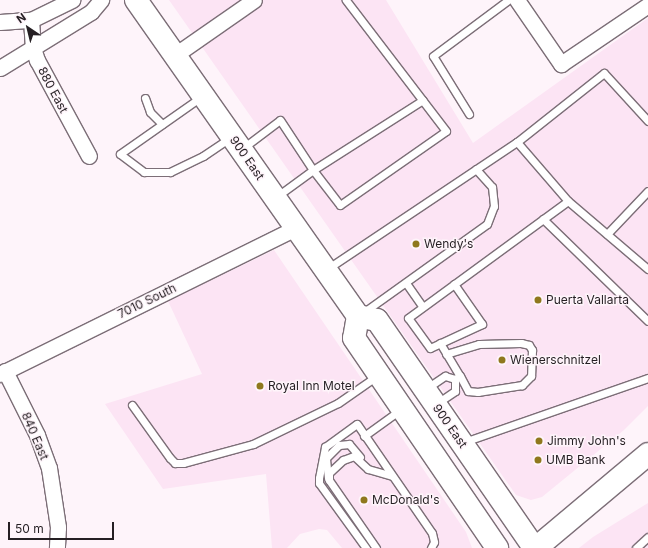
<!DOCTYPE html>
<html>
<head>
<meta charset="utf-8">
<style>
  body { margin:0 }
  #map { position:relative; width:648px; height:548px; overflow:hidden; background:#fef4fa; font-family:Inter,sans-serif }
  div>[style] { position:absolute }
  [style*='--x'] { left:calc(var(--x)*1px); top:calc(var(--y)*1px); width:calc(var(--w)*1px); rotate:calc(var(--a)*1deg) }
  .built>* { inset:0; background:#fce4f4 }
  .roads { filter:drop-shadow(1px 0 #7c6e77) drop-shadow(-1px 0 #7c6e77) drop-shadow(0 1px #7c6e77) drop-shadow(0 -1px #7c6e77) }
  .service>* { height:7px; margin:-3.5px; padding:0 3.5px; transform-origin:3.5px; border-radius:3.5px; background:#fff }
  .minor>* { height:15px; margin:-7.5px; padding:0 7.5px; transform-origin:7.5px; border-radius:7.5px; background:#fff }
  .primary>* { height:22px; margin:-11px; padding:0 11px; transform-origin:11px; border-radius:11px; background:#fff }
  .dots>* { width:11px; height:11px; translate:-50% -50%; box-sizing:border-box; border:2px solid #fef4fa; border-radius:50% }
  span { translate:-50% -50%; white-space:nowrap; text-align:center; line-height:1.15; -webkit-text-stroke:3px #fef4fa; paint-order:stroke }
  .street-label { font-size:12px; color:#251f23 }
  .poi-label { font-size:12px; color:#251f23 }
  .left { translate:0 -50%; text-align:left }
  .north { position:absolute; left:8px; top:8px; width:40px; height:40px; -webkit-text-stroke:3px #fef4fa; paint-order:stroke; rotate:325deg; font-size:11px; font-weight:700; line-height:16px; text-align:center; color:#251f23 }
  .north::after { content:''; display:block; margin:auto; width:14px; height:18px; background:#251f23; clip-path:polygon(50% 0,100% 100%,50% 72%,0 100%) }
  .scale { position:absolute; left:8px; top:522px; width:106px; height:18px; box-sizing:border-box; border:2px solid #251f23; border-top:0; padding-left:5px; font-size:12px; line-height:14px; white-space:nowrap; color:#251f23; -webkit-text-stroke:3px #fef4fa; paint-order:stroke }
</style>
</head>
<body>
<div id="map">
  <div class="built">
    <div style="clip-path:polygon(169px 0,386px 0,473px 143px,648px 18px,648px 406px,624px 430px,542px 497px,531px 500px,516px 495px)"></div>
    <div style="clip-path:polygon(274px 250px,466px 532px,472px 548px,342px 548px,327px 530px,319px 529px,300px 534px,287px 548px,272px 548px,266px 474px,163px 489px,105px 404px,202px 374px,168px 301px)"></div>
    <div style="clip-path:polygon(648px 503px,648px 548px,579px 548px,593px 537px)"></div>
  </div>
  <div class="roads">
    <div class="service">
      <div style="--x:201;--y:97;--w:99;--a:144.9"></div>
      <div style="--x:120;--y:154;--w:30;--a:37"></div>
      <div style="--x:144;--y:172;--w:26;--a:0"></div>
      <div style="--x:170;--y:172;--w:37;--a:-26"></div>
      <div style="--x:203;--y:156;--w:32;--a:-34"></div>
      <div style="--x:145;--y:98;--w:15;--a:70"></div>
      <div style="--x:150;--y:112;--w:17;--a:45"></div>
      <div style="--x:469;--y:114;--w:68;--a:-121.8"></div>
      <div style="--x:433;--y:56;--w:94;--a:-36.7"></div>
      <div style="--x:517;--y:142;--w:111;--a:-38.4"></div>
      <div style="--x:604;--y:73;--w:65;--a:47.5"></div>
      <div style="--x:243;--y:148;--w:46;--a:-37.1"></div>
      <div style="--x:280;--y:120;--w:60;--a:56.6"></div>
      <div style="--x:313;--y:170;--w:44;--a:52.4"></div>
      <div style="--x:340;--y:205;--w:129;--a:-34.9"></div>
      <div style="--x:446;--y:131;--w:165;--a:-127.4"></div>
      <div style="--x:276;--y:197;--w:46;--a:-36.1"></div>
      <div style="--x:313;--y:170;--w:130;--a:-32.5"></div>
      <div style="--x:543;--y:219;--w:146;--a:44.2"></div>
      <div style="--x:607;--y:234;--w:59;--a:-46.4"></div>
      <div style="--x:327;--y:269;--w:229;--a:-33.8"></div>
      <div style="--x:517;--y:142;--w:78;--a:49.2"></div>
      <div style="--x:406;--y:283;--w:29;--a:55"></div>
      <div style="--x:454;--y:284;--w:49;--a:55"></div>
      <div style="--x:482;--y:324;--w:57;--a:155.2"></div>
      <div style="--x:430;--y:348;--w:37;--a:-126"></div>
      <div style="--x:408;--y:318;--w:198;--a:-36.2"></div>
      <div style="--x:568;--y:201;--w:105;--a:40.4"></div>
      <div style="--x:364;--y:312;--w:151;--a:-35.6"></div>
      <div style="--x:487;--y:224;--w:19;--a:-69"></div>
      <div style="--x:494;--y:206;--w:19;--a:-96"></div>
      <div style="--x:492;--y:187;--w:24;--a:-132"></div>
      <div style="--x:440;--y:343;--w:39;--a:59"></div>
      <div style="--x:446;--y:354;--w:34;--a:-17"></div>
      <div style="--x:479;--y:344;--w:42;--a:-1.4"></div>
      <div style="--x:521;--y:343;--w:8;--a:14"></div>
      <div style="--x:529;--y:345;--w:6;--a:59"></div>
      <div style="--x:532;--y:350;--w:26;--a:92"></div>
      <div style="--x:531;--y:376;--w:13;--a:135"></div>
      <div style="--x:522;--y:385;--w:45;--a:171"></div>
      <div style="--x:478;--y:392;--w:10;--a:-174"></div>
      <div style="--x:468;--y:391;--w:17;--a:-118"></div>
      <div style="--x:460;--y:376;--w:6;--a:149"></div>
      <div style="--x:427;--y:388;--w:22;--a:-34"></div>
      <div style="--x:445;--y:376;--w:10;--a:17"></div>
      <div style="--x:455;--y:379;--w:12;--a:90"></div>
      <div style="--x:455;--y:391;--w:22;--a:146"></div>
      <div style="--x:132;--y:405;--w:65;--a:54.4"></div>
      <div style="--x:170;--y:458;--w:7;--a:45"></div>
      <div style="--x:175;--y:463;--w:8;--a:0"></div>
      <div style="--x:183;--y:463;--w:73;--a:-15.2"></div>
      <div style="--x:253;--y:444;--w:94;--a:-25.8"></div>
      <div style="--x:338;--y:403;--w:47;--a:-34.7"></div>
      <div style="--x:364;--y:436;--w:44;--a:-35.8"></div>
      <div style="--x:464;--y:442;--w:195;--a:-19.2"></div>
      <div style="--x:328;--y:478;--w:20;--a:-96"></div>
      <div style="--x:326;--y:458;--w:18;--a:-45"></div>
      <div style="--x:339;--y:445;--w:10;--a:-6"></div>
      <div style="--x:349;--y:444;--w:17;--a:50"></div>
      <div style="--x:366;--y:548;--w:80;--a:-125.9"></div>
      <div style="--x:319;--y:483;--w:5;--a:-90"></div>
      <div style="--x:319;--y:478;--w:32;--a:-79"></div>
      <div style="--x:325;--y:447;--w:39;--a:-36"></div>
      <div style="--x:357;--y:424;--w:132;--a:55.5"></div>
      <div style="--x:432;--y:533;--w:9;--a:77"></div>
      <div style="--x:434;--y:542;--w:7;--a:117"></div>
      <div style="--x:376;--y:548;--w:83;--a:-124.7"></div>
      <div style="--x:329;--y:480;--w:7;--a:-90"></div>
      <div style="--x:329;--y:473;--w:19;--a:-43"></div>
      <div style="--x:343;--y:460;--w:12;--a:-20"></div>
      <div style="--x:354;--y:456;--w:19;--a:43"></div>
      <div style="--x:368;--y:469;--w:25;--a:16"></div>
      <div style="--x:636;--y:548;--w:16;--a:-43"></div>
    </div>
    <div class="minor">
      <div style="--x:517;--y:0;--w:78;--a:55.5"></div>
      <div style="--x:561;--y:64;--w:105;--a:-34.1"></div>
      <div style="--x:31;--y:20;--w:28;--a:86"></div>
      <div style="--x:33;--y:48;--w:13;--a:72"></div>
      <div style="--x:37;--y:60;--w:109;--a:61.6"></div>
      <div style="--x:0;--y:22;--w:31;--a:-4"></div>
      <div style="--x:31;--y:20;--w:46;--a:-26"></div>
      <div style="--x:175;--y:55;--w:96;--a:-34.8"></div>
      <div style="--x:0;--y:68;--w:107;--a:-31.6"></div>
      <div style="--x:91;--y:12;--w:16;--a:-50"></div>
      <div style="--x:5;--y:371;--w:72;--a:63.4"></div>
      <div style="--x:37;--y:435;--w:35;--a:70"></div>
      <div style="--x:49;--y:468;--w:60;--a:81.3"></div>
      <div style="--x:58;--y:527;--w:21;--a:93"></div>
      <div style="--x:0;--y:374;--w:329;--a:-26.3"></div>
    </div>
    <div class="primary">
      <div style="--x:136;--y:0;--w:386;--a:54.9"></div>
      <div style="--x:358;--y:316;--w:19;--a:12"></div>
      <div style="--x:377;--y:320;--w:277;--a:55.4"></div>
      <div style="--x:358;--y:316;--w:22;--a:100"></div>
      <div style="--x:354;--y:338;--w:254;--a:55.7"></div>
      <div style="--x:536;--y:548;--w:146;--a:-40"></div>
    </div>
  </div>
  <div class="dots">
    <div style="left:416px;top:244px;background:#8f781d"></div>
    <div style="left:538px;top:300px;background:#8f781d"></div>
    <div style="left:502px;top:360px;background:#8f781d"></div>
    <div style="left:260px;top:386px;background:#8f781d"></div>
    <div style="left:539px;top:441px;background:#8f781d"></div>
    <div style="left:538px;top:460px;background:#8f781d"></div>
    <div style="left:364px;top:500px;background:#8f781d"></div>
  </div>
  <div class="street-label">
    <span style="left:53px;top:90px;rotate:62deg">880 East</span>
    <span style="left:247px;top:158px;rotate:55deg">900 East</span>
    <span style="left:147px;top:301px;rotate:-26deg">7010 South</span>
    <span style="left:450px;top:426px;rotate:55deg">900 East</span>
    <span style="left:35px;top:436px;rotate:67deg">840 East</span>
  </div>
  <div class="poi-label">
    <span class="left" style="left:424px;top:244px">Wendy's</span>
    <span class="left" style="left:546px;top:300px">Puerta Vallarta</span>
    <span class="left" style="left:510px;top:360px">Wienerschnitzel</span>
    <span class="left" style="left:268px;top:386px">Royal Inn Motel</span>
    <span class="left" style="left:547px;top:441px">Jimmy John's</span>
    <span class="left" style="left:546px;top:460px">UMB Bank</span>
    <span class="left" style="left:372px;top:500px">McDonald's</span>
  </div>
  <div class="north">N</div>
  <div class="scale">50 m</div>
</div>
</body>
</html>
